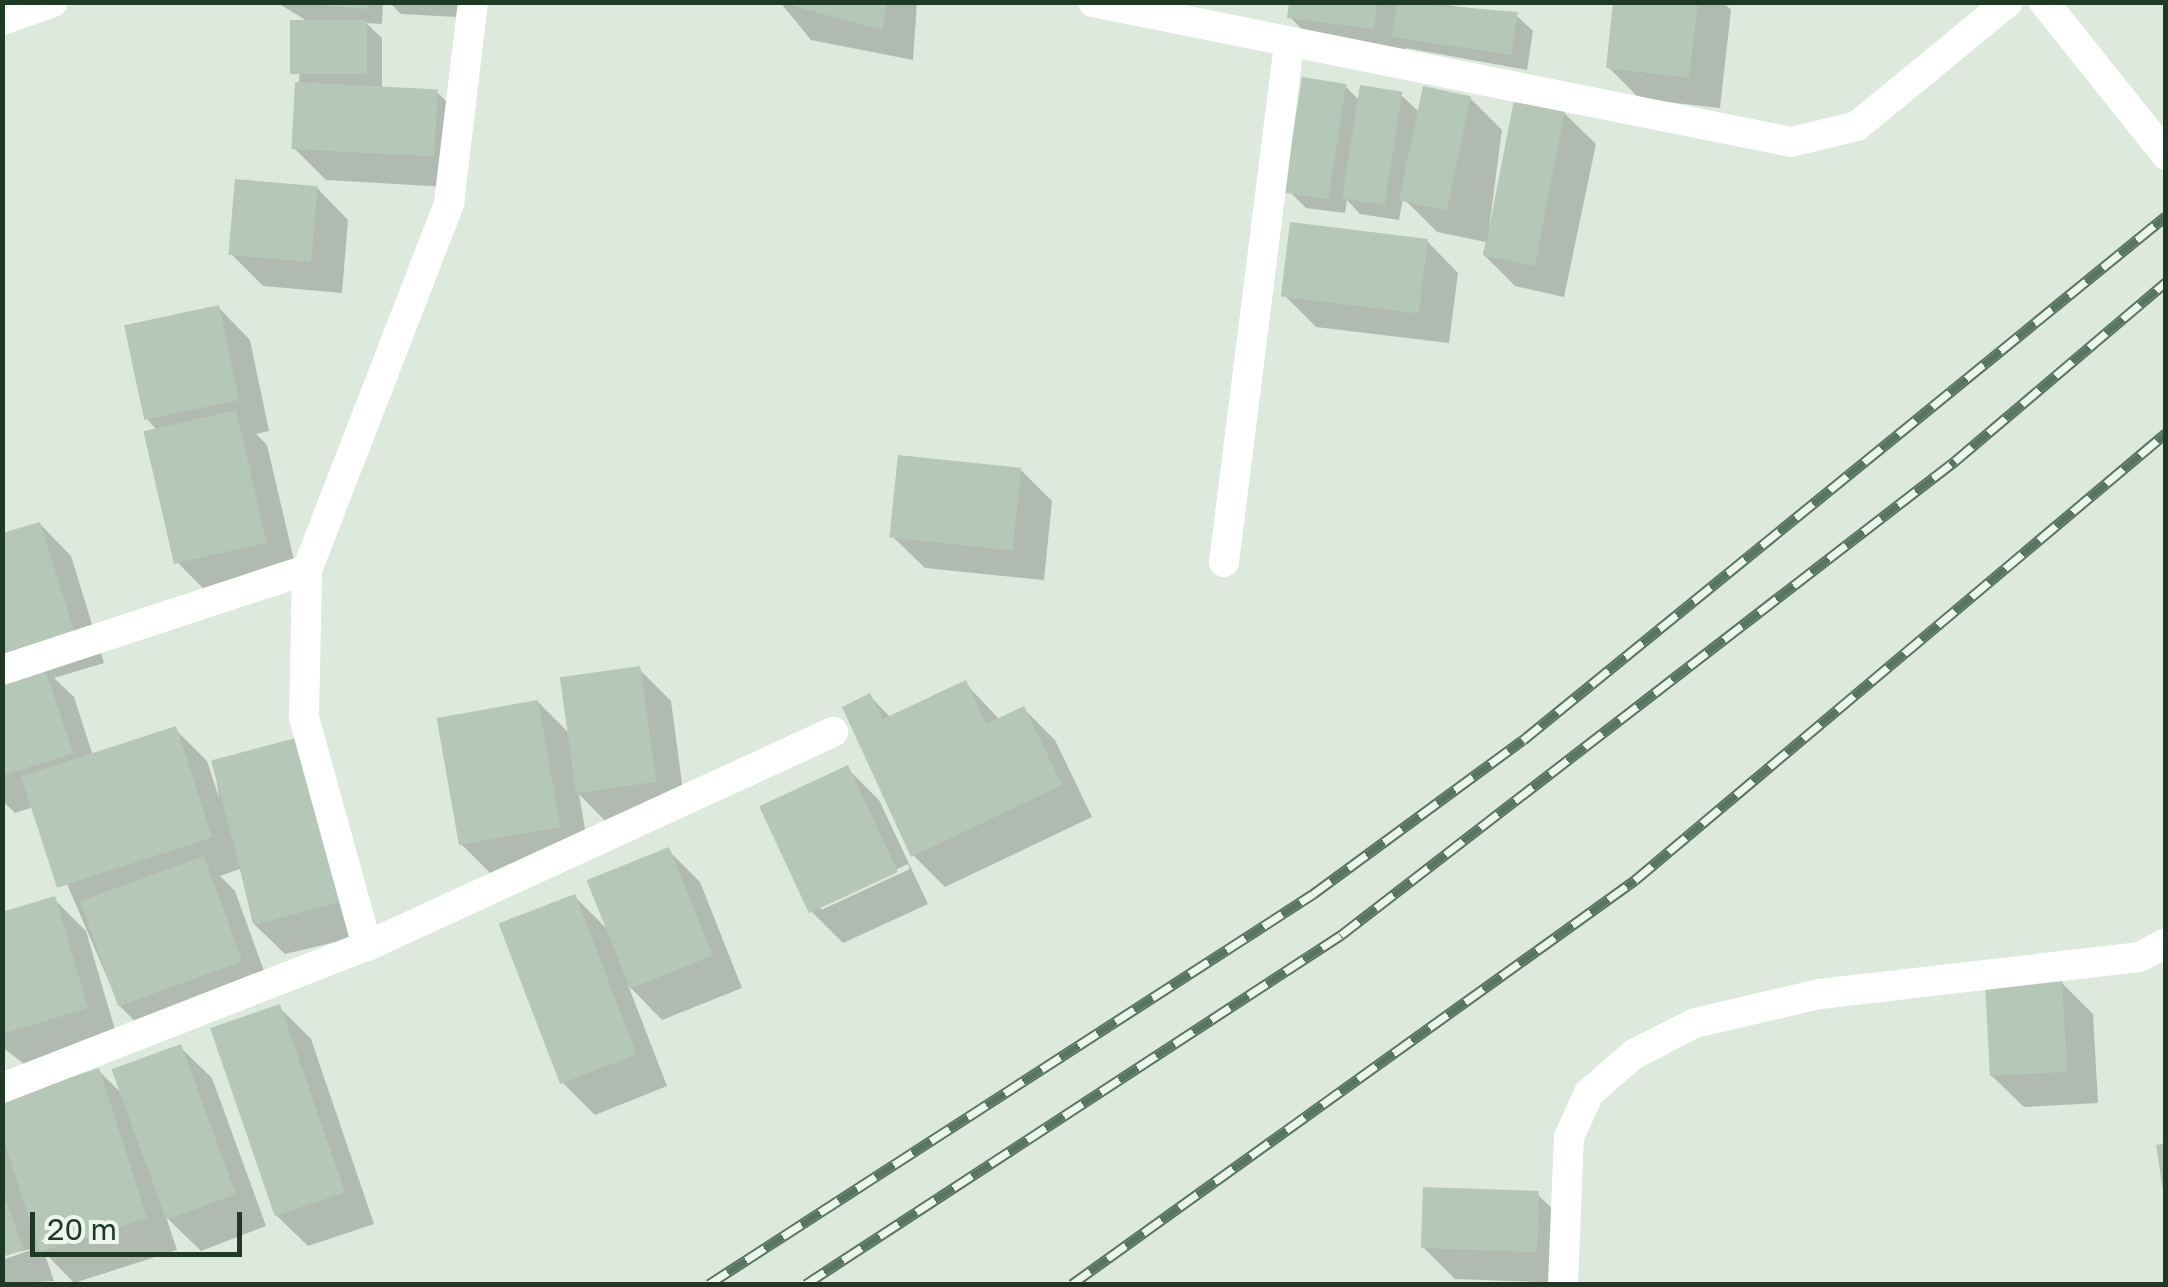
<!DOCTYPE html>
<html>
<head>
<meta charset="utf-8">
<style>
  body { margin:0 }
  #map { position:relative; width:2168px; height:1287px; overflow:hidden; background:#dde9dd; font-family:"Golos Text",sans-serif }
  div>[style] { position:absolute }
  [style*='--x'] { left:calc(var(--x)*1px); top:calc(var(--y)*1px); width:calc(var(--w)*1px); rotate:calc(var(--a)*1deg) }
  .shadow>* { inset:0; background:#0003 }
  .building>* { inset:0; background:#b5c7b7; transform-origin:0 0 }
  .minor>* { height:30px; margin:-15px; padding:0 15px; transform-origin:15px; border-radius:15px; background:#fff }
  .rail>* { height:11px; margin-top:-5.5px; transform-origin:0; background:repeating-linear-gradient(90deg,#edf6ed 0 22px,#58755f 0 44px); box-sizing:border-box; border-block:2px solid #58755f }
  span { translate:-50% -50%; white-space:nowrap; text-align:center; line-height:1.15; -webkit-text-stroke:10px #edf6ed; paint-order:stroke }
  .frame { position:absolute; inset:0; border:5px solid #1e3924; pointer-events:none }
  .scale { position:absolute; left:30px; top:1212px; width:212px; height:45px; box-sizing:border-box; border:5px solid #1e3924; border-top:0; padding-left:12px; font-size:30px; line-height:35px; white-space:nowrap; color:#1e3924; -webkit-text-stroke:8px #edf6ed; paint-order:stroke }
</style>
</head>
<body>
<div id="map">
  <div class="shadow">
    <div style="clip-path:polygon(276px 2px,383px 2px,382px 24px,366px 23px,382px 38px,382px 89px,437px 92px,469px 124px,466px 188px,326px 180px,294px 148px,304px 19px)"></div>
    <div style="clip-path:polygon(389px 2px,476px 2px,475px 18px,401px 14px)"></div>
    <div style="clip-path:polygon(780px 2px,917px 2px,913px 60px,811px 40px)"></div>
    <div style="clip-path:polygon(1291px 2px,1427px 2px,1516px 15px,1533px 31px,1527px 70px,1406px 48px,1405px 60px,1321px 49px,1290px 17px)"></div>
    <div style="clip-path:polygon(1616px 2px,1723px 2px,1731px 10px,1720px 108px,1640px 99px,1609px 68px)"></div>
    <div style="clip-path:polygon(1345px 86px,1360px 101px,1401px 95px,1421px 114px,1470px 98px,1502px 130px,1489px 228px,1564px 113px,1596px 144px,1564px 297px,1515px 286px,1483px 254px,1486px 242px,1437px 232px,1403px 198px,1399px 220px,1360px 214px,1347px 200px,1345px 213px,1306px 208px,1290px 192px)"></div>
    <div style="clip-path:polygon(317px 188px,348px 220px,342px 293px,263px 286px,231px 254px)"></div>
    <div style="clip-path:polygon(1427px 241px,1458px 273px,1449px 343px,1316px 327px,1285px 296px)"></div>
    <div style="clip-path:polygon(219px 308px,250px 340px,269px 431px,256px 434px,267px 445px,297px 573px,210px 595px,178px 563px,159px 432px,146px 418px)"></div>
    <div style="clip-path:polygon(1020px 469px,1052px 501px,1044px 580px,925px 568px,893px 537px)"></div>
    <div style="clip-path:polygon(40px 524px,71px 556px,104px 663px,54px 678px,74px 697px,93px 756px,175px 729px,207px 761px,219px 798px,214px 762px,373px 933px,285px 954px,253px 923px,240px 869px,220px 876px,235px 891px,272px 993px,150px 1037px,119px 1005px,34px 807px,15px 813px,2px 800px,2px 536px)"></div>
    <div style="clip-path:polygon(639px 669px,671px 701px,686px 813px,608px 824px,579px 794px,590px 858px,491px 874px,459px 842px,538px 702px,570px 734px)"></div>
    <div style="clip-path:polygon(965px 683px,1000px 720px,1024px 709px,1055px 740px,1092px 817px,945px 887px,913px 855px,870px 696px,891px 718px)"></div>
    <div style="clip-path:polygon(evenodd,847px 768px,879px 800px,928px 904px,843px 943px,811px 911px,847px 768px,908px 864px,910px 869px,821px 910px,821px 904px,908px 864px)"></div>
    <div style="clip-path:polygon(668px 850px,700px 882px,742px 988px,662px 1020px,628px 985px,667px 1086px,595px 1115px,563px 1083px,574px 896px,608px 930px)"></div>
    <div style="clip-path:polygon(54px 899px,86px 931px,118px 1040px,28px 1067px,2px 1047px,2px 914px)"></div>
    <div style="clip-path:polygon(2061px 982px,2093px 1014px,2098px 1103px,2024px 1107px,1992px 1076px)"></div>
    <div style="clip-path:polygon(279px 1007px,311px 1039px,374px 1224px,308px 1246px,276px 1215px)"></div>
    <div style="clip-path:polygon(180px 1047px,212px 1078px,266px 1226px,201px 1251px,166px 1217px,177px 1250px,74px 1283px,44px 1252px,54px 1281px,2px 1284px,2px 1260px,37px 1248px,2px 1255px,2px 1139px,9px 1146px,98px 1070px,124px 1096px)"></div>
    <div style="clip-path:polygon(1538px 1195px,1570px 1226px,1568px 1283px,1455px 1279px,1423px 1247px)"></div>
  </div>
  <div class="building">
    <div style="clip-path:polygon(317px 2px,367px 2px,367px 9px,317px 5px)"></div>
    <div style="clip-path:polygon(778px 2px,887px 2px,882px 30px)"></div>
    <div style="clip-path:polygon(1289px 2px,1377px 2px,1374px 29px,1287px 18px)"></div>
    <div style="clip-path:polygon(1397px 2px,1518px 12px,1511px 55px,1392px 37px)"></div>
    <div style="clip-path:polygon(1613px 2px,1698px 2px,1689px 78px,1606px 68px)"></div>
    <div style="left:290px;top:20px;width:77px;height:54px"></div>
    <div style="left:1302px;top:77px;width:45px;height:117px;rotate:9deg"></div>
    <div style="left:295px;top:82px;width:143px;height:67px;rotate:3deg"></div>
    <div style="left:1360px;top:85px;width:43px;height:115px;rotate:9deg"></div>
    <div style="left:1423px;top:86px;width:49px;height:117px;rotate:12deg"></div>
    <div style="left:1514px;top:100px;width:52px;height:159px;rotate:11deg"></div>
    <div style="left:235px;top:179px;width:83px;height:76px;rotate:5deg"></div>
    <div style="left:1290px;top:222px;width:139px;height:75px;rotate:7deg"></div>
    <div style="left:219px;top:305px;width:97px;height:97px;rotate:78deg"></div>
    <div style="left:236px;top:410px;width:136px;height:95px;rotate:77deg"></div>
    <div style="left:898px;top:455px;width:124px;height:83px;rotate:6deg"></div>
    <div style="clip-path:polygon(40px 522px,74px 631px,2px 653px,2px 533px)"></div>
    <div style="clip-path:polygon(43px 663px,73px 753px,2px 776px,2px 676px)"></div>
    <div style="left:640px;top:666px;width:117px;height:81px;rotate:82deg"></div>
    <div style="clip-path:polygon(966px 680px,986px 724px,1024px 706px,1062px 785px,911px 857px,842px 707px,870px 693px,883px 719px)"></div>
    <div style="left:538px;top:700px;width:129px;height:103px;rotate:80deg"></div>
    <div style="left:176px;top:726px;width:117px;height:163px;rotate:72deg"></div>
    <div style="left:299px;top:737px;width:170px;height:91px;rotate:75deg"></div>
    <div style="left:848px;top:765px;width:118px;height:98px;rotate:65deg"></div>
    <div style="left:669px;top:847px;width:117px;height:89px;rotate:68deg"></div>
    <div style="left:204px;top:856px;width:112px;height:132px;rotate:70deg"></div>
    <div style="left:575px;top:894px;width:172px;height:82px;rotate:69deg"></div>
    <div style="clip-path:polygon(55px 896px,88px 1008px,2px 1034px,2px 912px)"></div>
    <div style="left:2062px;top:980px;width:92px;height:77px;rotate:87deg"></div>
    <div style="left:280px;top:1004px;width:199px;height:74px;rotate:71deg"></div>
    <div style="left:181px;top:1044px;width:160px;height:74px;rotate:70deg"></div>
    <div style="clip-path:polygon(99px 1068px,147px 1218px,40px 1252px,2px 1134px,2px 1100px)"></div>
    <div style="clip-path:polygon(2166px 1143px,2166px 1191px,2163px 1191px,2156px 1145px)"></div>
    <div style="left:1423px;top:1187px;width:116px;height:61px;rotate:2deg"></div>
    <div style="clip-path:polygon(2px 1190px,24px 1250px,2px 1257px)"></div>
  </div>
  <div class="minor">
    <div style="--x:1093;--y:2;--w:712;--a:11.34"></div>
    <div style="--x:1791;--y:142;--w:68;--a:-13.6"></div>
    <div style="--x:1857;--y:126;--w:195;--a:-39.4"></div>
    <div style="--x:2044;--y:2;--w:196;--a:51.4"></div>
    <div style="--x:2;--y:20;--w:54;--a:-19.4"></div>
    <div style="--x:1224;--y:562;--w:522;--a:-82.85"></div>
    <div style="--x:2;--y:670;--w:321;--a:-18.2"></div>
    <div style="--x:367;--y:946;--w:238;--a:-105.4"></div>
    <div style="--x:304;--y:717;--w:147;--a:-88.8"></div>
    <div style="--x:307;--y:570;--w:394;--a:-68.8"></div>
    <div style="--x:449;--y:203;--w:202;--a:-83.2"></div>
    <div style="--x:2;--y:1088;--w:392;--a:-21.3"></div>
    <div style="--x:367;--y:946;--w:513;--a:-24.67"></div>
    <div style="--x:1563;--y:1284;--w:147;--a:-87.7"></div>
    <div style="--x:1569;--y:1137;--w:48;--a:-65.6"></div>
    <div style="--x:1589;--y:1093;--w:60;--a:-40.9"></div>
    <div style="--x:1634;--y:1054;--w:68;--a:-26.9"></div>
    <div style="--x:1695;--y:1023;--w:128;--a:-13.1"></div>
    <div style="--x:1820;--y:994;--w:321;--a:-6.6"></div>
    <div style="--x:2139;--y:957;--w:30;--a:-27"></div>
  </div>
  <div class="rail">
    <div style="--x:709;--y:1284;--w:719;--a:-32.85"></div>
    <div style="--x:1313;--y:894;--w:260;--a:-36.3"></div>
    <div style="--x:1523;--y:740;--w:829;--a:-39.18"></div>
    <div style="--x:806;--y:1284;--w:639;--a:-33.12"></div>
    <div style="--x:1341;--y:935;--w:776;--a:-37.67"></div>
    <div style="--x:1955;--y:461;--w:277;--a:-40.3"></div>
    <div style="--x:1072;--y:1284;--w:693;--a:-35.66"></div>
    <div style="--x:1635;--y:880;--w:694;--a:-40.09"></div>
  </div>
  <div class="frame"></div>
  <div class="scale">20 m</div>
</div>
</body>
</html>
